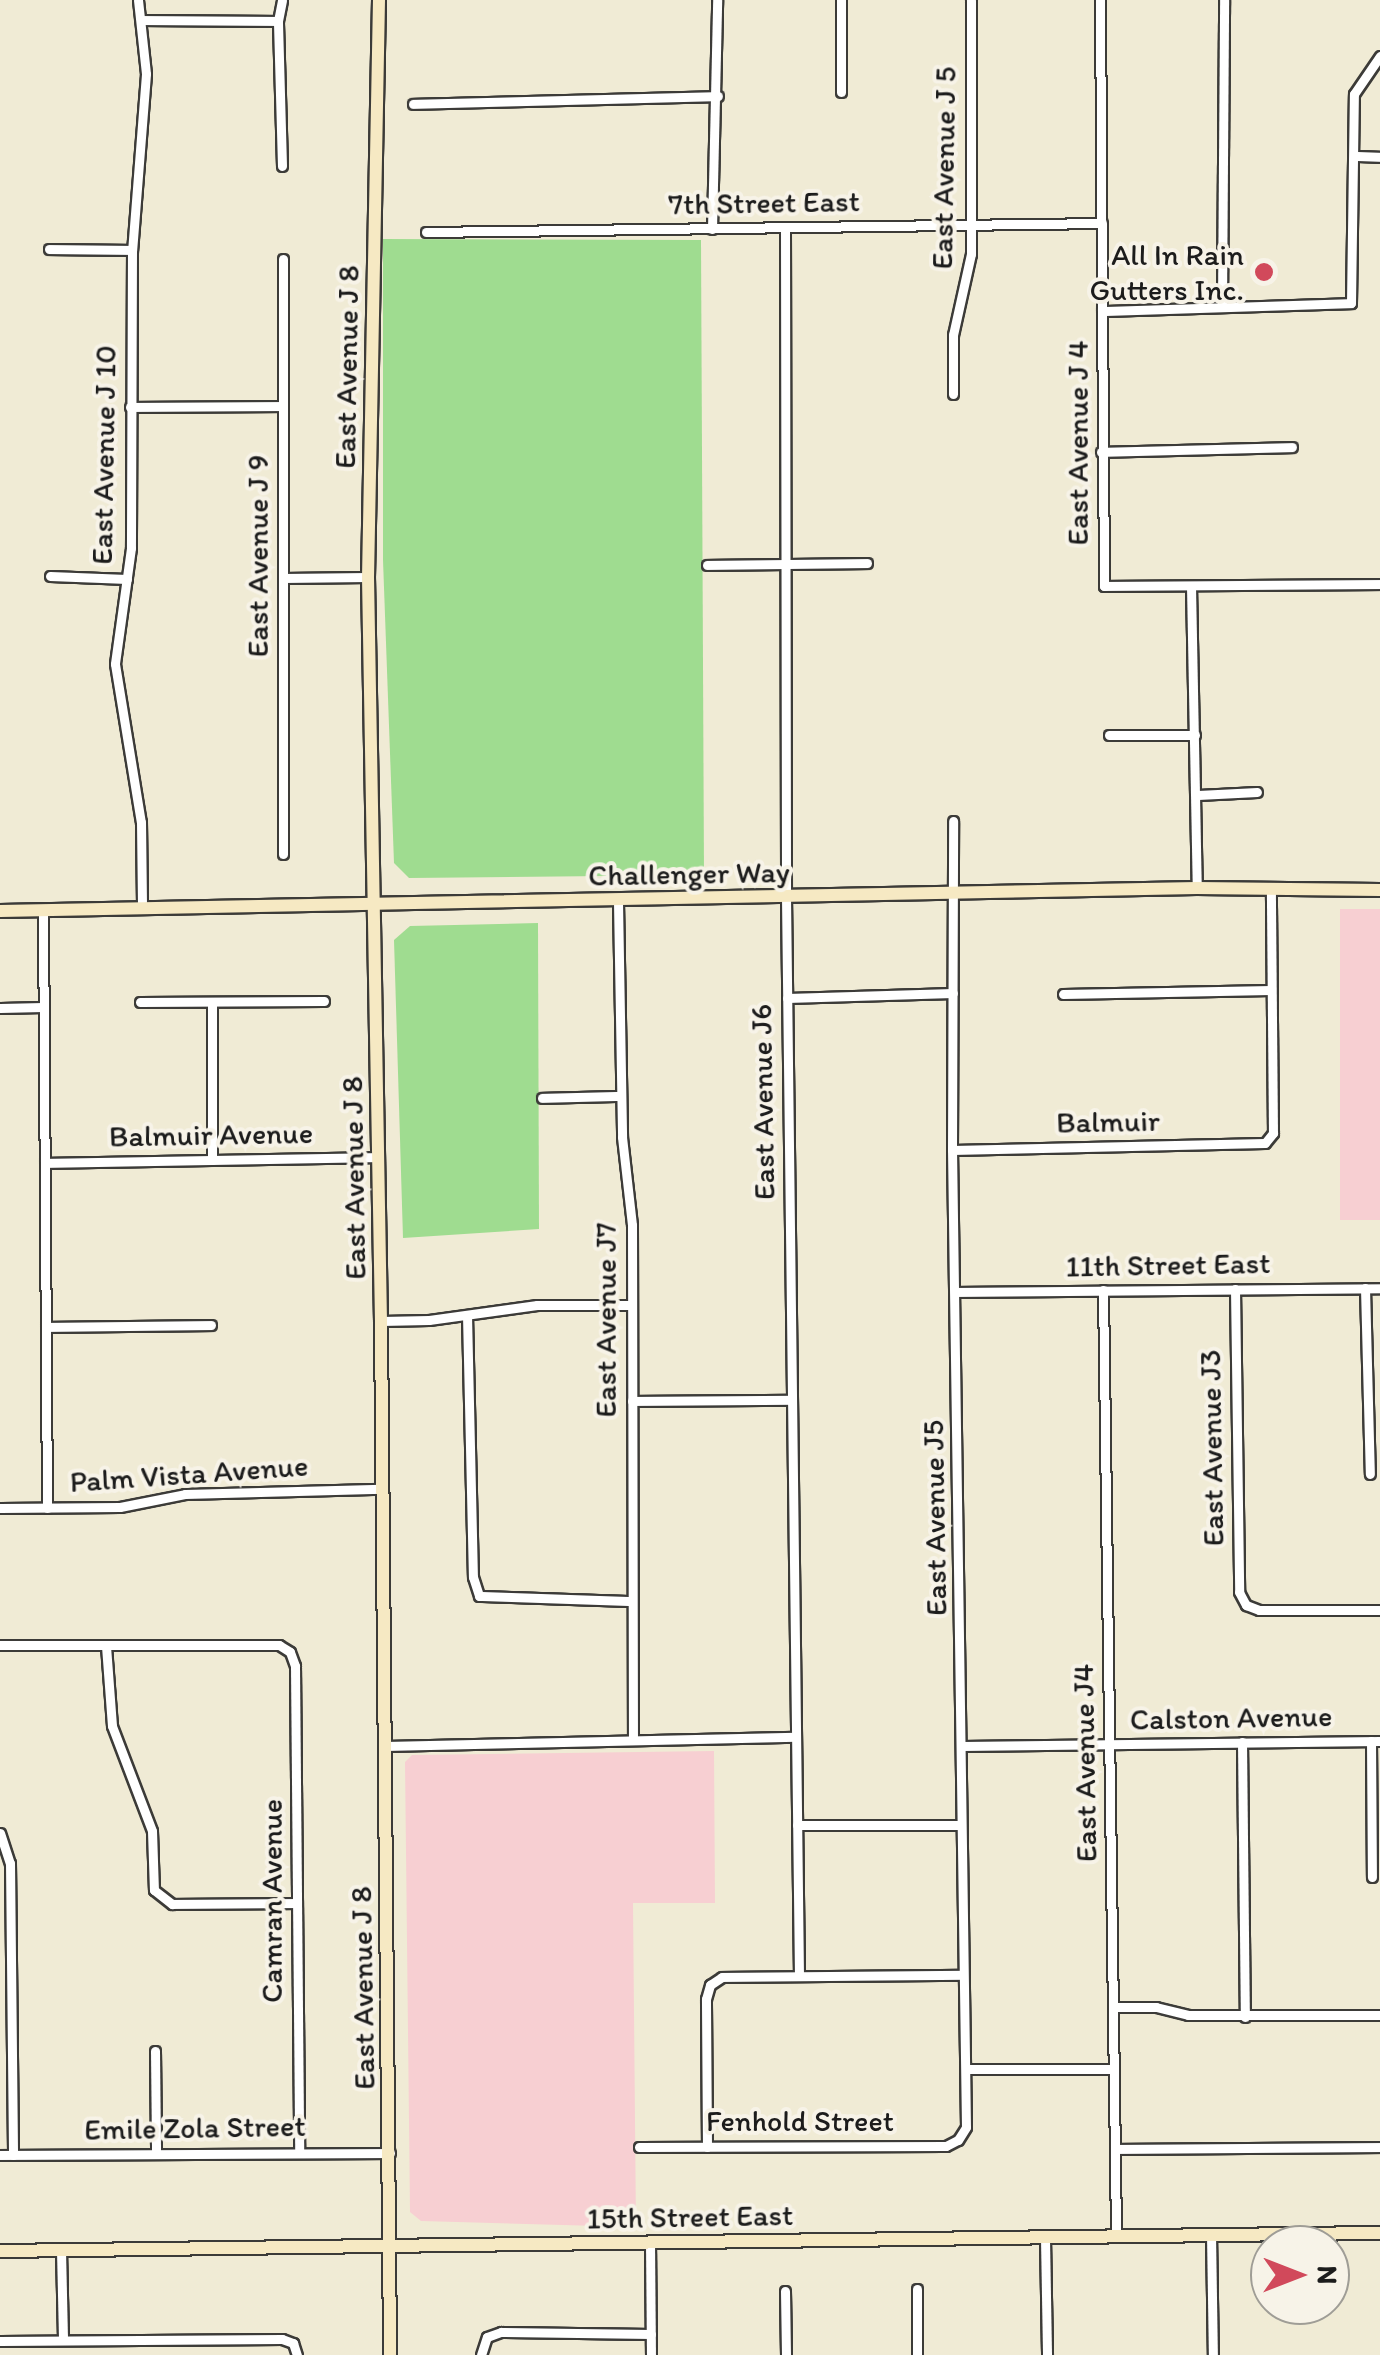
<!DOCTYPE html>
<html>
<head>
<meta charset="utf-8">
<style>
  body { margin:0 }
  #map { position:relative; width:1380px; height:2355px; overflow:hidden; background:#f0ebd5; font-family:Itim,sans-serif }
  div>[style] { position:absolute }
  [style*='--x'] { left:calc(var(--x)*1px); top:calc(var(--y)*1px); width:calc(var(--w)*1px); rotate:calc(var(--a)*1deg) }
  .built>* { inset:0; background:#f7cfd2; transform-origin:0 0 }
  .green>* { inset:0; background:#9fdc90 }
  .roads { filter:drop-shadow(2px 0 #3c3b38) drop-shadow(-2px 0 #3c3b38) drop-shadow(0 2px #3c3b38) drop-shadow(0 -2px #3c3b38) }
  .street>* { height:9px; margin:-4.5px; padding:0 4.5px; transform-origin:4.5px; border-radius:4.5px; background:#fff }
  .secondary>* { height:12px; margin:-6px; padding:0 6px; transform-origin:6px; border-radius:6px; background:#f6e9c3 }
  .dots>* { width:28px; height:28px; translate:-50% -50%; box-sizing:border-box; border:5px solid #f7f3e8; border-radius:50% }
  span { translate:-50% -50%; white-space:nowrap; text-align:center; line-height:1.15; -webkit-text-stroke:8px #f7f3e8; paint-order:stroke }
  .street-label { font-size:30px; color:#1c1c1c }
  .poi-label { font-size:30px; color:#1c1c1c }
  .right { translate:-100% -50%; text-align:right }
  .north { position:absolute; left:1250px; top:2225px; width:100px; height:100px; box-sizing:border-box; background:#f7f3e8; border:2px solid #9f9d96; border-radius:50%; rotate:90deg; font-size:28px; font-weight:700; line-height:40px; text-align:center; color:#1c1c1c }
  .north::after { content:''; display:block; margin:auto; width:35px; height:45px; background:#d1495b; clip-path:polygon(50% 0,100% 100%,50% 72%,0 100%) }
</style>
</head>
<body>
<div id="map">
  <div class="built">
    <div style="left:1380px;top:909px;width:311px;height:40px;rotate:90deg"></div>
    <div style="clip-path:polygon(714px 1751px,715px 1903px,633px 1903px,636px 2227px,421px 2221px,410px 2212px,405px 1762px,412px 1755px)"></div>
  </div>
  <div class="green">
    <div style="clip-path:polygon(383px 239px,701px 240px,704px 875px,409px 878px,394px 863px,383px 560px)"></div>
    <div style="clip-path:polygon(538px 923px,539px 1229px,403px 1238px,394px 940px,410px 926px)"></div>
  </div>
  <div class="roads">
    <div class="street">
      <div style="--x:138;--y:0;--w:74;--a:83.8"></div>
      <div style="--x:146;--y:74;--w:177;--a:94.5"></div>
      <div style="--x:132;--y:250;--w:298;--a:90.2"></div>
      <div style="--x:131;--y:548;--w:117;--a:97.9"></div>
      <div style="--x:115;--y:664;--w:160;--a:80.7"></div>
      <div style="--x:141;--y:822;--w:86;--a:89.3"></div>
      <div style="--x:841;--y:0;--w:92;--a:90"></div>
      <div style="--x:1100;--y:0;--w:586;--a:89.61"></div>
      <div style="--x:1104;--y:586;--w:276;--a:-0.4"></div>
      <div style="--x:142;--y:20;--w:136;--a:0.4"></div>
      <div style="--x:413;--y:104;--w:305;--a:-1.5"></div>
      <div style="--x:1355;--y:156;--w:25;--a:2"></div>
      <div style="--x:282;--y:166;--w:145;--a:-91.6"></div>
      <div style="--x:278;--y:21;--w:21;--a:-79"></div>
      <div style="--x:785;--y:228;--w:669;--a:89.91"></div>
      <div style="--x:786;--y:897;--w:1079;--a:89.31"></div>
      <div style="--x:712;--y:229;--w:229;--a:-88.7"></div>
      <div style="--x:426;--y:232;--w:676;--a:-0.76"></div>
      <div style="--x:49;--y:249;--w:83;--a:0.7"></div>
      <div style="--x:1222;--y:305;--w:305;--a:-89.6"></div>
      <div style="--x:1102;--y:311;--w:249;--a:-1.8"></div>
      <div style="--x:1351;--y:303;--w:209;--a:-89.2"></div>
      <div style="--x:1354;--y:94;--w:46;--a:-55.6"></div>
      <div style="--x:953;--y:394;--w:59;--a:-90"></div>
      <div style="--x:953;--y:335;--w:83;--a:-77.5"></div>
      <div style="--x:971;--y:254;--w:254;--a:-90"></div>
      <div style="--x:130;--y:407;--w:153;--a:-0.4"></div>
      <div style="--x:1101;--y:452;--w:191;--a:-1.5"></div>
      <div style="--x:707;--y:565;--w:160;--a:-0.7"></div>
      <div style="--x:50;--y:576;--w:77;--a:2.2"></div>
      <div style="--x:283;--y:578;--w:85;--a:-0.7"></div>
      <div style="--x:1191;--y:586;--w:302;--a:88.9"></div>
      <div style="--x:1109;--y:735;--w:86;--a:0"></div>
      <div style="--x:1198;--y:795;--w:59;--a:-2.9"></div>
      <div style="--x:283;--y:854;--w:595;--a:-90"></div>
      <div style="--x:618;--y:902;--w:235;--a:89"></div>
      <div style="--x:622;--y:1137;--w:89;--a:83.5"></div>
      <div style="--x:632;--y:1225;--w:513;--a:89.89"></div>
      <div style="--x:43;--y:910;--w:598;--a:89.62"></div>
      <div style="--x:1063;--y:994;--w:208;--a:-1.1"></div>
      <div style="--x:787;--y:998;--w:166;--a:-1.7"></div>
      <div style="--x:140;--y:1002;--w:184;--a:-0.3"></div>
      <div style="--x:212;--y:1002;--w:158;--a:90"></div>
      <div style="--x:0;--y:1008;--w:43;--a:-1.3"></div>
      <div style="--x:542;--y:1098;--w:79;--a:-1.5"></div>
      <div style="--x:952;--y:1150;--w:313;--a:-1.3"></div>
      <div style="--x:1265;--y:1143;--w:13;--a:-51"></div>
      <div style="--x:1273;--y:1133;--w:243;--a:-90.5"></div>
      <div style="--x:45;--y:1163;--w:333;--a:-1"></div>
      <div style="--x:1365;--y:1288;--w:186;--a:88.5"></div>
      <div style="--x:1235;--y:1289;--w:303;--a:89.2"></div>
      <div style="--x:1239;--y:1592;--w:15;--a:62"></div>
      <div style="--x:1246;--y:1605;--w:14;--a:21"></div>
      <div style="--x:1259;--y:1610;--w:121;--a:0"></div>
      <div style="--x:1103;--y:1290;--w:945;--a:89.21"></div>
      <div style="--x:957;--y:1292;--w:423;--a:-0.5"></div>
      <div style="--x:467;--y:1315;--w:262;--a:88.7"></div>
      <div style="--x:473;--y:1577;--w:20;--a:72"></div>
      <div style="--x:479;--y:1596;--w:152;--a:1.9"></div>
      <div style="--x:381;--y:1321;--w:48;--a:-1.2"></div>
      <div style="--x:429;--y:1320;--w:109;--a:-7.9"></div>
      <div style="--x:537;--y:1305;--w:95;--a:0"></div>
      <div style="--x:46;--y:1327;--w:165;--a:-0.7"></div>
      <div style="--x:632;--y:1401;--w:160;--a:-0.4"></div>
      <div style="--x:0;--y:1508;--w:120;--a:-0.5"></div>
      <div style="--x:120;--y:1507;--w:66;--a:-11.3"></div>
      <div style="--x:185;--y:1494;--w:197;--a:-1.5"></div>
      <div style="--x:0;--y:1645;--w:279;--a:0"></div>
      <div style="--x:279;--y:1645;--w:13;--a:32"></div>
      <div style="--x:290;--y:1652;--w:15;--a:70"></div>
      <div style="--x:295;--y:1666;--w:484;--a:89.5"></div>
      <div style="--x:106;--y:1646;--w:80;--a:85.7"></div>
      <div style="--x:112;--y:1726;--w:112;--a:69.1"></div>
      <div style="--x:152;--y:1831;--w:59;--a:88.1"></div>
      <div style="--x:154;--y:1890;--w:23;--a:38"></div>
      <div style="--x:172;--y:1904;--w:124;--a:-0.5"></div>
      <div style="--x:1371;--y:1741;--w:136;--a:89.6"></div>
      <div style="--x:1242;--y:1742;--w:275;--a:89.4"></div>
      <div style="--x:385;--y:1746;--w:411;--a:-1.3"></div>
      <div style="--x:962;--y:1746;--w:418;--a:-0.7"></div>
      <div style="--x:797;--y:1825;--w:164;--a:0"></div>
      <div style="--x:0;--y:1833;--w:32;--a:72"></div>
      <div style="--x:10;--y:1863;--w:292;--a:89.4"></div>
      <div style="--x:1114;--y:2007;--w:42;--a:0"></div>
      <div style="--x:1156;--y:2007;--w:33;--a:14"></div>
      <div style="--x:1188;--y:2015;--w:192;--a:0"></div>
      <div style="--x:155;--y:2051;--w:102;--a:89.4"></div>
      <div style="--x:966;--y:2069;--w:148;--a:0"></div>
      <div style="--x:639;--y:2147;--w:307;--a:-0.2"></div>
      <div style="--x:946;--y:2146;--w:13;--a:-27"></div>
      <div style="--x:958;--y:2140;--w:15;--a:-58"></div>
      <div style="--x:966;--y:2127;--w:977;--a:-90.82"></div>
      <div style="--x:952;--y:1150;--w:329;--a:-89.8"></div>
      <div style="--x:707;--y:2147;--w:148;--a:-90.4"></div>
      <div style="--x:706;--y:1999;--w:15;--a:-74"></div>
      <div style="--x:710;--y:1985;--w:14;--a:-34"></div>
      <div style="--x:722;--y:1977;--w:241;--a:-0.5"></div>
      <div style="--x:1115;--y:2149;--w:265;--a:-0.4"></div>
      <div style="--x:0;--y:2155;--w:390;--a:-0.3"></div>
      <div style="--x:1211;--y:2234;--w:121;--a:89.1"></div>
      <div style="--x:1045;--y:2238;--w:117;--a:89"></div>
      <div style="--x:650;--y:2242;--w:113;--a:89.5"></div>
      <div style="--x:61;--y:2250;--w:90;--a:88.7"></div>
      <div style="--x:917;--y:2289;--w:66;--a:90"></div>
      <div style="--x:785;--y:2291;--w:64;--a:89.1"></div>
      <div style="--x:0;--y:2341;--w:282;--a:-0.4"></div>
      <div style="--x:282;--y:2339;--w:12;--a:20"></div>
      <div style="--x:293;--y:2343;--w:13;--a:72"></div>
      <div style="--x:481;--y:2355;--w:19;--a:-72"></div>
      <div style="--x:487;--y:2337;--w:15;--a:-20"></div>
      <div style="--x:501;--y:2332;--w:150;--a:0.8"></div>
    </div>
    <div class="secondary">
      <div style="--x:379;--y:0;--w:577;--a:91.09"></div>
      <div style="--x:368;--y:577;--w:744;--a:89"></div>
      <div style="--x:381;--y:1321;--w:1034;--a:89.5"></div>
      <div style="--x:0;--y:911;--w:1197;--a:-1.1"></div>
      <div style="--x:1197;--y:888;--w:183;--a:0.6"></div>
      <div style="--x:0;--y:2251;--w:1380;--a:-0.75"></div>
    </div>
  </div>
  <div class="dots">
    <div style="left:1264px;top:272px;background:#d1495b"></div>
  </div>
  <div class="street-label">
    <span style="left:944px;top:168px;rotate:-89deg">East Avenue J 5</span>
    <span style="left:764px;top:203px;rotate:-1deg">7th Street East</span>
    <span style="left:347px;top:367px;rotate:-89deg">East Avenue J 8</span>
    <span style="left:1078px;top:443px;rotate:-90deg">East Avenue J 4</span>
    <span style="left:104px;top:455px;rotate:-89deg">East Avenue J 10</span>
    <span style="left:258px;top:556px;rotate:-90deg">East Avenue J 9</span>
    <span style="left:689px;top:874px;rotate:-1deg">Challenger Way</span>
    <span style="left:763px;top:1102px;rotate:-91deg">East Avenue J6</span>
    <span style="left:1108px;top:1122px;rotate:-1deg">Balmuir</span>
    <span style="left:211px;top:1135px;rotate:-1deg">Balmuir Avenue</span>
    <span style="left:354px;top:1178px;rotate:-91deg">East Avenue J 8</span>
    <span style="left:1168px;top:1265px;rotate:-1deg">11th Street East</span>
    <span style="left:606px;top:1320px;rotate:-90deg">East Avenue J7</span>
    <span style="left:1212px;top:1448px;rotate:-91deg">East Avenue J3</span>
    <span style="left:189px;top:1474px;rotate:-4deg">Palm Vista Avenue</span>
    <span style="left:935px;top:1518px;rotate:-91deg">East Avenue J5</span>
    <span style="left:1231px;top:1718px;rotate:-1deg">Calston Avenue</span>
    <span style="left:1085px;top:1763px;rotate:-91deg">East Avenue J4</span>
    <span style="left:272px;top:1901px;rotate:-90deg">Camran Avenue</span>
    <span style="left:363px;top:1988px;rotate:-91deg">East Avenue J 8</span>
    <span style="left:800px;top:2121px">Fenhold Street</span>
    <span style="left:195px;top:2128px;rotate:-1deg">Emile Zola Street</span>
    <span style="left:690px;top:2217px;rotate:-1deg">15th Street East</span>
  </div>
  <div class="poi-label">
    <span class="right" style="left:1244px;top:272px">All In Rain<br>Gutters Inc.</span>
  </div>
  <div class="north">N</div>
</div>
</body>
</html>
